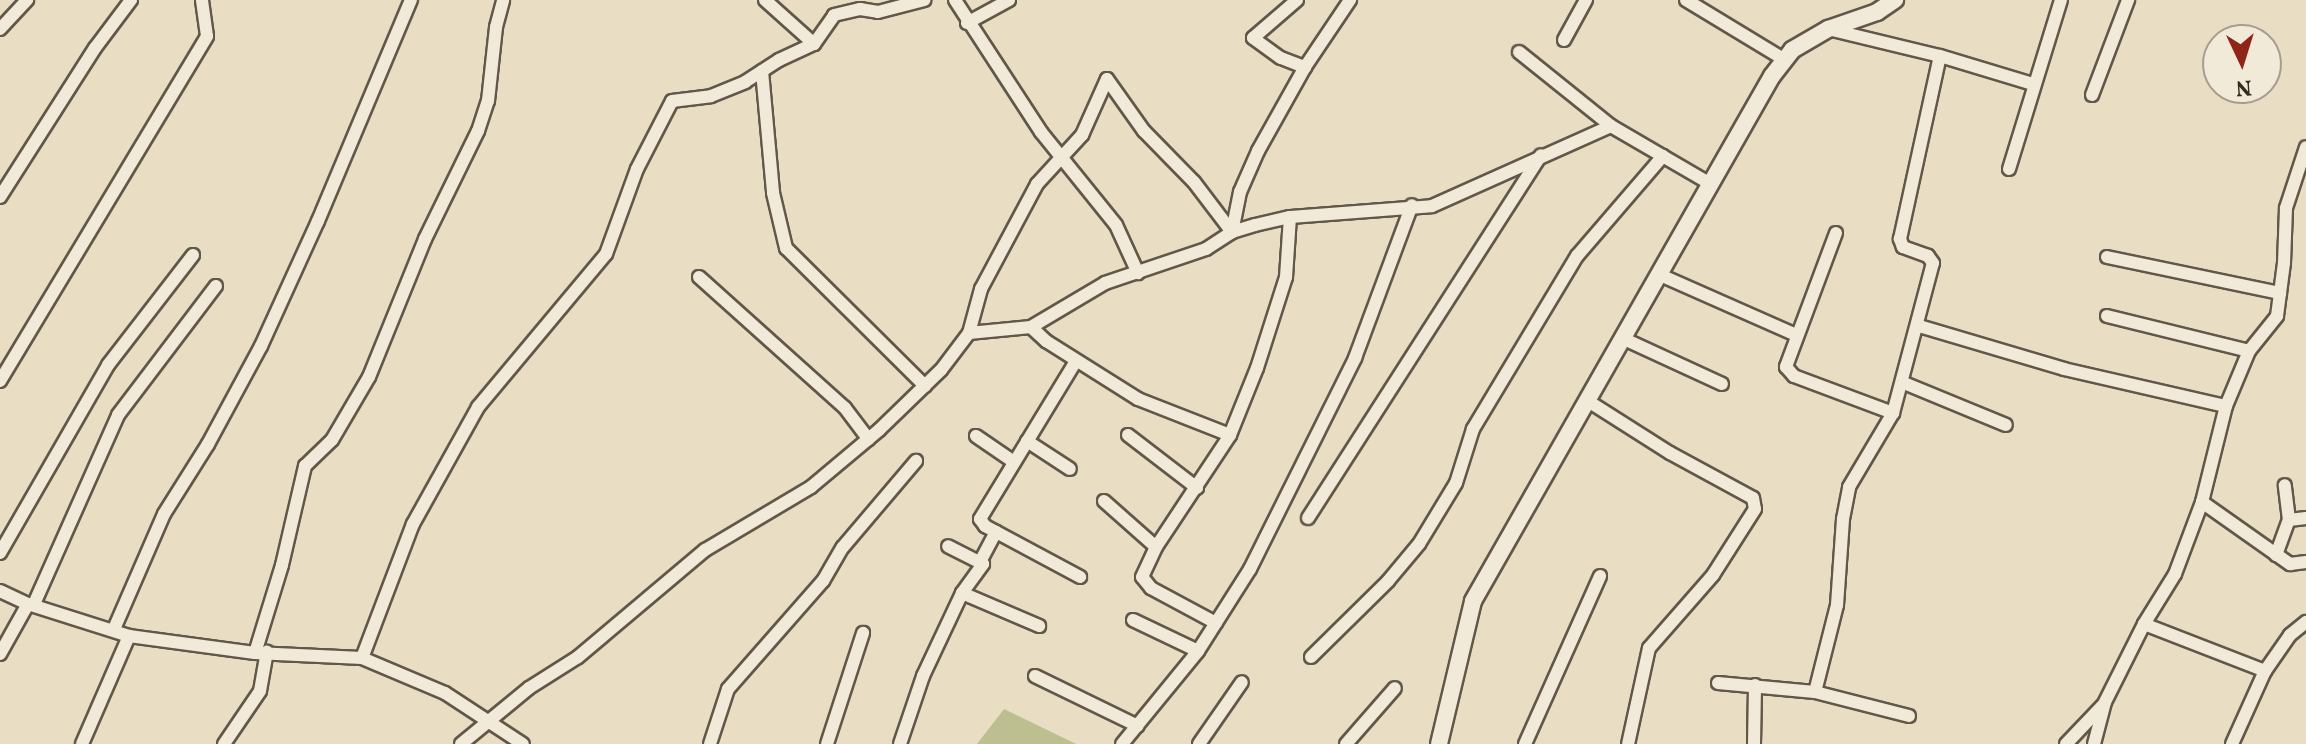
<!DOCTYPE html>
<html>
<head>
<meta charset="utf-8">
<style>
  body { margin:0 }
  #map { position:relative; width:2306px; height:744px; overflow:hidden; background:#e9dec4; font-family:Vollkorn,serif }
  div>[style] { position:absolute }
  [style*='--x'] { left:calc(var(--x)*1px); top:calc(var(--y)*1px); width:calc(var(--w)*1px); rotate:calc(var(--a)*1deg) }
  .green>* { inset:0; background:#bdbf90 }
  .roads { filter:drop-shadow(2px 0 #625748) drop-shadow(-2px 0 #625748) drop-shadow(0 2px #625748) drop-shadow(0 -2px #625748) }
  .minor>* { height:12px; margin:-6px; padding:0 6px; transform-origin:6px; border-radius:6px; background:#f1ead9 }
  .tertiary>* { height:16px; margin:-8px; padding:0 8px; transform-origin:8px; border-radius:8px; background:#f1ead9 }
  span { translate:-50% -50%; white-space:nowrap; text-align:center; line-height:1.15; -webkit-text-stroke:7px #f1ead9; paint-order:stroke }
  .north { position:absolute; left:2202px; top:24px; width:80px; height:80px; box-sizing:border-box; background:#f1ead9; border:2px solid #a69d8e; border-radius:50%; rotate:176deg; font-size:22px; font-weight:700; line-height:32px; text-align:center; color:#352a1e }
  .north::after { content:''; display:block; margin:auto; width:28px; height:36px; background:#8f2418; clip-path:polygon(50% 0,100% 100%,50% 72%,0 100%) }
</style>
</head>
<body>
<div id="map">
  <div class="green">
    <div style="clip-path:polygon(1004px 709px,1076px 744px,977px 744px)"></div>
  </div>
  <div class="roads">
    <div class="minor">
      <div style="--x:765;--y:0;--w:66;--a:41.9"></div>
      <div style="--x:955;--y:0;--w:158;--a:56.9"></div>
      <div style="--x:1041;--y:132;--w:119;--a:51.1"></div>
      <div style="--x:1116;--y:225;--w:53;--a:65.4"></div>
      <div style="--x:1297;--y:0;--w:58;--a:139.2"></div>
      <div style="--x:1253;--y:38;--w:34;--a:36"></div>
      <div style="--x:1281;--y:58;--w:26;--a:21"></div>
      <div style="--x:1686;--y:0;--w:116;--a:31.2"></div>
      <div style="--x:967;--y:23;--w:48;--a:-28.7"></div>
      <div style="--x:0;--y:29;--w:40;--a:-47"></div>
      <div style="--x:1828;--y:29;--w:115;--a:13.6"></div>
      <div style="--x:1940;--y:56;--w:97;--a:16.8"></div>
      <div style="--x:1564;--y:40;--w:46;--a:-61.2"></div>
      <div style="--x:1519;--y:52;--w:118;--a:38.8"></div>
      <div style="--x:762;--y:71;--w:122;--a:84.8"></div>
      <div style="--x:773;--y:193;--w:57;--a:76.7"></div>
      <div style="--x:786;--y:248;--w:196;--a:44.8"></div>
      <div style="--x:1107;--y:79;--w:64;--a:54.6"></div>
      <div style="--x:1144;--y:131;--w:71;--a:45.6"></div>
      <div style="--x:1194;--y:182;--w:63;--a:52.8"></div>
      <div style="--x:2092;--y:95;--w:102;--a:-69.2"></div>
      <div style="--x:2009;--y:169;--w:177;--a:-72.9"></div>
      <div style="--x:0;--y:197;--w:177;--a:-57.5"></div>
      <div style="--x:95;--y:48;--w:60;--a:-53.1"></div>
      <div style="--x:1232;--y:232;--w:41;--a:-78.7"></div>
      <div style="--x:1240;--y:192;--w:45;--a:-66.3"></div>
      <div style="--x:1258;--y:151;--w:96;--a:-60.8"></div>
      <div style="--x:1305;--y:67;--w:81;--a:-56.1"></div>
      <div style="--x:1836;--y:233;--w:143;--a:110.5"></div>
      <div style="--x:1786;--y:367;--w:12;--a:48"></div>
      <div style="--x:1794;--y:376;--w:106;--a:20.5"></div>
      <div style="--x:2107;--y:257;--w:177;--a:11.8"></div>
      <div style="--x:1658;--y:274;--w:151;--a:23.8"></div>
      <div style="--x:699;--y:277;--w:196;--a:41.9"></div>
      <div style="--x:845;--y:408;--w:39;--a:53"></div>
      <div style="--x:2107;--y:316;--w:146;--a:13.8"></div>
      <div style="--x:1919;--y:326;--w:151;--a:16.5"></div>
      <div style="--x:2064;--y:369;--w:166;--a:12.9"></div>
      <div style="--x:1031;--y:327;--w:21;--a:43"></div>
      <div style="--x:1046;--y:341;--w:109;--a:32.2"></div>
      <div style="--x:1138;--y:399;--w:99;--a:21.4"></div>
      <div style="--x:969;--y:333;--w:62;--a:-5.5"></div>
      <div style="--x:1031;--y:327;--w:86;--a:-30.7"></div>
      <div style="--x:1105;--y:283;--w:107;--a:-18.6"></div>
      <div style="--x:1206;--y:249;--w:31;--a:-33"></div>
      <div style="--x:1232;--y:232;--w:24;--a:-17"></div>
      <div style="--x:1255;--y:225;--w:36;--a:-13"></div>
      <div style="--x:1290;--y:217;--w:142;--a:-4.4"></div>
      <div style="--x:1432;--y:206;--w:196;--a:-24.1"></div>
      <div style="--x:1611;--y:126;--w:113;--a:30.2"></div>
      <div style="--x:1622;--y:338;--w:110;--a:24.7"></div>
      <div style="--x:1076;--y:361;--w:185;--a:121.3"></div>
      <div style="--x:980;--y:519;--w:9;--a:54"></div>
      <div style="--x:985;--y:526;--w:108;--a:28.2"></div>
      <div style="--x:0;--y:381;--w:402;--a:-59"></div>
      <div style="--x:207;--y:36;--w:36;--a:-98"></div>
      <div style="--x:1904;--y:383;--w:110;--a:22.4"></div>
      <div style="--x:1588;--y:401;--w:97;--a:32.4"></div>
      <div style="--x:1670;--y:453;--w:94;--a:28.5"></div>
      <div style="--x:1753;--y:498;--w:11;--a:80"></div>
      <div style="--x:1755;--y:509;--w:78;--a:122.5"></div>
      <div style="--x:1713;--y:575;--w:97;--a:131.2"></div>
      <div style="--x:1649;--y:648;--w:98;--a:102.3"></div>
      <div style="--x:1128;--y:435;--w:87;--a:37.5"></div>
      <div style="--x:976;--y:436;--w:46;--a:34.4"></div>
      <div style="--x:1027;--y:441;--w:51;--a:33.1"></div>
      <div style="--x:1104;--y:501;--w:69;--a:41.5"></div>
      <div style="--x:2202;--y:502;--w:108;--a:35.2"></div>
      <div style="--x:2290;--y:564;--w:16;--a:-7"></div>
      <div style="--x:1308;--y:518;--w:431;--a:-57.3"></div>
      <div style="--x:2289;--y:520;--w:17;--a:-7"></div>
      <div style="--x:0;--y:553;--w:217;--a:-60.1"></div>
      <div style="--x:108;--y:365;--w:139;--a:-52.3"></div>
      <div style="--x:2276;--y:555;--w:37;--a:-70"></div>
      <div style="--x:2289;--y:520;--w:35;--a:-97"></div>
      <div style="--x:981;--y:560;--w:32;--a:-62"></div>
      <div style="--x:0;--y:591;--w:31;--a:25"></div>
      <div style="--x:28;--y:604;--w:106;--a:17.6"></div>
      <div style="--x:129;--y:636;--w:127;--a:7.7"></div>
      <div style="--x:255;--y:653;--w:107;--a:2.7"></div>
      <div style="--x:362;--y:658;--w:90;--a:22.9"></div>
      <div style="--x:445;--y:693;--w:93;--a:33.2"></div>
      <div style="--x:962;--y:593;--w:84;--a:23.2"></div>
      <div style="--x:34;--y:604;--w:207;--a:-66"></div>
      <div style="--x:118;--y:415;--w:162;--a:-52.8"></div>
      <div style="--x:1133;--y:620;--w:72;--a:25.5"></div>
      <div style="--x:1216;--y:623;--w:74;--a:-151.7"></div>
      <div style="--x:1151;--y:588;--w:14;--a:-129"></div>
      <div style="--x:1142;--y:577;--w:33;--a:-65"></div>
      <div style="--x:1156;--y:547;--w:134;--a:-56.5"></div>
      <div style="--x:1230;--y:435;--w:72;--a:-68.1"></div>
      <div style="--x:1257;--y:368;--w:96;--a:-72.3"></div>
      <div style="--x:1286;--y:277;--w:60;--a:-86.2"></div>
      <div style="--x:2144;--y:624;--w:130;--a:21.2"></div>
      <div style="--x:114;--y:629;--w:125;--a:-66.5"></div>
      <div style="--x:164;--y:514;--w:83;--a:-57.8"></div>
      <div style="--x:208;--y:444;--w:111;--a:-61.6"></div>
      <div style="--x:261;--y:346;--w:137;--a:-65.5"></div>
      <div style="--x:318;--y:221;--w:240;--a:-67.2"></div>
      <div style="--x:255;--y:653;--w:92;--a:-72.9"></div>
      <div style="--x:282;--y:565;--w:102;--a:-76.9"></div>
      <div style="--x:305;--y:466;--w:37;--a:-44"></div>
      <div style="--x:332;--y:440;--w:73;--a:-59.6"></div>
      <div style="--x:369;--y:377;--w:149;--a:-67.9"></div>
      <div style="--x:425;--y:239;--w:120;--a:-63.9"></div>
      <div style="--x:478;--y:131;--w:32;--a:-72"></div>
      <div style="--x:488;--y:101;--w:74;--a:-83.8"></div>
      <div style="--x:496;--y:27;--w:28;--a:-75"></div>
      <div style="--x:0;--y:654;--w:57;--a:-60.8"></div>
      <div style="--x:1311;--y:657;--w:108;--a:-44.6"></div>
      <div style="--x:1388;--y:581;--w:48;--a:-50"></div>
      <div style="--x:1419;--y:544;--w:71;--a:-58.8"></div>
      <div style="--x:1456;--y:483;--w:57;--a:-72.5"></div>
      <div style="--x:1473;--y:429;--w:202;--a:-59"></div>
      <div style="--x:1577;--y:256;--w:132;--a:-49.3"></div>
      <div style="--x:362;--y:658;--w:143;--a:-69.2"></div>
      <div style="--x:413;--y:524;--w:134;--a:-60.9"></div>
      <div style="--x:478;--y:407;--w:199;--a:-50.1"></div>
      <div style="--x:606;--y:254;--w:90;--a:-70"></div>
      <div style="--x:637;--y:169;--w:76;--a:-62.8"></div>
      <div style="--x:672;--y:101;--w:39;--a:-7"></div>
      <div style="--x:711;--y:96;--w:37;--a:-22"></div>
      <div style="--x:745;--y:82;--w:40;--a:-32.9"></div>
      <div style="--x:779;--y:60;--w:38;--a:-25"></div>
      <div style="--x:814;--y:44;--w:35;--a:-55"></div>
      <div style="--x:834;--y:15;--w:27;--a:-13"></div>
      <div style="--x:860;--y:9;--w:18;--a:9"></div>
      <div style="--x:878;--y:12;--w:48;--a:-14.6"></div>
      <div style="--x:1035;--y:676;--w:114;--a:25.9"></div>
      <div style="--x:1718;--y:683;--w:97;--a:5.3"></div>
      <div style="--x:1815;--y:692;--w:97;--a:14.3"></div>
      <div style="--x:1815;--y:692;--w:90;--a:-75.8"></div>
      <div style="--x:1837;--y:605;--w:86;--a:-86"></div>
      <div style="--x:1843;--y:519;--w:33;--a:-79"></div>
      <div style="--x:1849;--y:487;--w:86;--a:-59.3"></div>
      <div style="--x:1893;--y:413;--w:155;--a:-75.1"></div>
      <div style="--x:1933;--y:263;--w:9;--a:-126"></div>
      <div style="--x:1928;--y:256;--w:27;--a:-160"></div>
      <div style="--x:1903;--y:247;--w:9;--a:-111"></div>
      <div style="--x:1900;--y:239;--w:187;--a:-77.7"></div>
      <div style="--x:82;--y:744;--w:118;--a:-66.5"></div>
      <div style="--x:224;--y:744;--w:64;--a:-55.8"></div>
      <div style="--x:260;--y:691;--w:40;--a:-80"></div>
      <div style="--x:461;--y:744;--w:88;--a:-39.5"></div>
      <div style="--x:529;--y:688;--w:58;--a:-32.3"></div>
      <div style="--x:578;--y:657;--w:166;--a:-40.1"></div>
      <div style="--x:705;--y:550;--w:123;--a:-30.7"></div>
      <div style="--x:811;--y:487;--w:89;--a:-40"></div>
      <div style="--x:879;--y:430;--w:86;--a:-44.1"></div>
      <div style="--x:941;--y:370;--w:46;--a:-52.9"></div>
      <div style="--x:969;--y:333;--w:46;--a:-74.7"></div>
      <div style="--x:981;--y:289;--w:119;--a:-61.9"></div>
      <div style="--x:1037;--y:184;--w:67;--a:-47.4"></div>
      <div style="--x:1082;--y:135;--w:61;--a:-65.9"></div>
      <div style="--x:710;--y:744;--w:58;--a:-71.9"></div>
      <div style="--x:728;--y:689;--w:144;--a:-48.7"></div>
      <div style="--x:823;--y:581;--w:39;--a:-60"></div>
      <div style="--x:843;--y:547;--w:113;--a:-49.7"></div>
      <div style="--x:827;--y:744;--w:117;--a:-72"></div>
      <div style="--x:900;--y:744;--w:72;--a:-71.3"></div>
      <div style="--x:923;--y:676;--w:92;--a:-64.8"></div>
      <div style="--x:962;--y:593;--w:36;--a:-54"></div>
      <div style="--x:983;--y:564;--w:39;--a:-153"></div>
      <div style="--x:1122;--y:744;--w:120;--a:-50.7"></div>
      <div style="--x:1198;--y:651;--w:97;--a:-57.6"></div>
      <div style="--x:1250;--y:569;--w:236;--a:-63.5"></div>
      <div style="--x:1355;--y:358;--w:163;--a:-69.6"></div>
      <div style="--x:1199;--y:744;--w:75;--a:-55.3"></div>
      <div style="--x:1346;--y:744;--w:74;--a:-48.8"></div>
      <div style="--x:1525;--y:744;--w:184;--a:-65.9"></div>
      <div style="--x:1754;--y:744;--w:59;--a:-89"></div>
      <div style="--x:2066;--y:744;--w:54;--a:-46.5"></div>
      <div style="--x:2094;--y:744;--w:43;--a:-75.3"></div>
      <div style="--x:2105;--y:702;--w:87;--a:-63.4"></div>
      <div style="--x:2144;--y:624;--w:59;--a:-58.2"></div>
      <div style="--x:2175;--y:574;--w:77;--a:-69.4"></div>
      <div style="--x:2202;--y:502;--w:99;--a:-76"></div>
      <div style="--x:2226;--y:406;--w:60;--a:-67.3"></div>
      <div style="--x:2249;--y:351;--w:45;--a:-51.3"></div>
      <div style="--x:2277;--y:316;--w:53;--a:-82.5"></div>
      <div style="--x:2284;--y:263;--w:55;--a:-87.9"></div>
      <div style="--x:2286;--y:208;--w:64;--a:-71.8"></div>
      <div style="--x:2232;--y:744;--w:80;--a:-65.7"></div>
      <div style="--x:2265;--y:671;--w:44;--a:-55.2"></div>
      <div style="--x:2290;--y:635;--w:21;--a:-39"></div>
    </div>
    <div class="tertiary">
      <div style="--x:1439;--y:744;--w:147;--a:-76.6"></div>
      <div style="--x:1473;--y:601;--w:604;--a:-60.34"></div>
      <div style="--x:1772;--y:76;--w:33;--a:-52"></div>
      <div style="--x:1792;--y:50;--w:42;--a:-30.3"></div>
      <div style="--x:1828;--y:29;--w:52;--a:-19.1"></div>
      <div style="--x:1877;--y:12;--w:22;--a:-34"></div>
    </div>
  </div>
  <div class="north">N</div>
</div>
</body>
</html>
